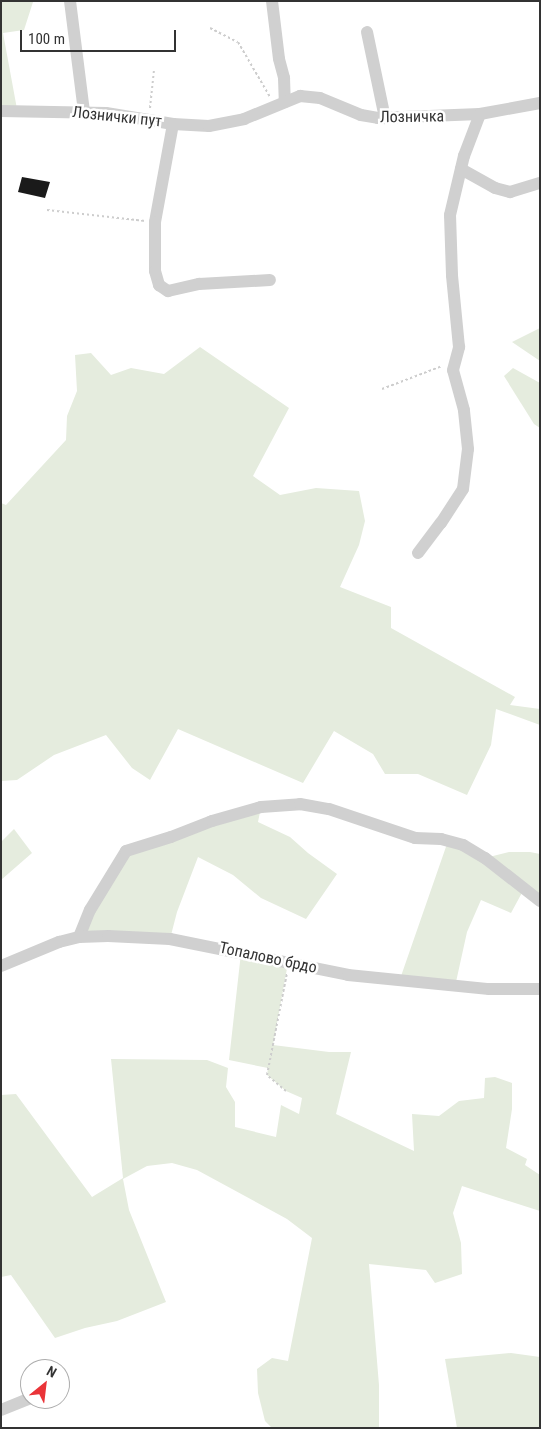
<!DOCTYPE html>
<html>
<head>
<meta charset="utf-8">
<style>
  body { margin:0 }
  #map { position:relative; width:541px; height:1429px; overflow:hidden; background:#fff; font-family:"Roboto Condensed",sans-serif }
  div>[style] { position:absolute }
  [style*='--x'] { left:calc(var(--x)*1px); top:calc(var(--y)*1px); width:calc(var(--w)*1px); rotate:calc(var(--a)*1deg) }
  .green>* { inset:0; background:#e5ecde }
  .building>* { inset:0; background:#1a1a1a }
  .path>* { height:2px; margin-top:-1px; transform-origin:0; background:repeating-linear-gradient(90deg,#cdcdcd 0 2.5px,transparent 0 5px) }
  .minor>* { height:12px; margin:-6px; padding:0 6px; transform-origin:6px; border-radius:6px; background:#d0d0d0 }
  span { translate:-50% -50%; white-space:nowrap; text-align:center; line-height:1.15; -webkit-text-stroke:5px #fff; paint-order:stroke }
  .street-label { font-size:16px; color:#333 }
  .frame { position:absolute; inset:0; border:2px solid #333; pointer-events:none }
  .north { position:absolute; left:20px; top:1359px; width:50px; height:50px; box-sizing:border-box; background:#fff; border:1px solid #adadad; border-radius:50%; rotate:29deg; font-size:14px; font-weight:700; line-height:20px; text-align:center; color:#333 }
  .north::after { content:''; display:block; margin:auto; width:18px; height:22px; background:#ea3438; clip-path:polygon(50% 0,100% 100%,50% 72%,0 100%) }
  .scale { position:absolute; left:20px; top:30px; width:156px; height:22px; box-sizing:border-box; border:2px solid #333; border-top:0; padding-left:6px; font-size:15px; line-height:18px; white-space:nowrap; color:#333; -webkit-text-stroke:4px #fff; paint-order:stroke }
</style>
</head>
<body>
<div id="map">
  <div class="green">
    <div style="clip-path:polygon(1px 1px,33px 2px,24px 30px,3px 33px,17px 109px,1px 109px)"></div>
    <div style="clip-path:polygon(540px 328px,540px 361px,512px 342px)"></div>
    <div style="clip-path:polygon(200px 347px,289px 408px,253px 476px,280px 495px,316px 488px,359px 491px,365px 521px,359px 545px,340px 587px,391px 607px,391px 628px,515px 697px,510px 705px,540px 709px,540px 725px,496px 709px,491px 745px,467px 795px,418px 774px,385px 774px,373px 754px,334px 731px,303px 783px,178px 729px,150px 780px,132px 768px,106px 735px,54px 755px,17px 780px,1px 781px,1px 503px,6px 505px,66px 440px,67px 416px,77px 391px,75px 355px,91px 353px,111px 375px,131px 368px,164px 374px)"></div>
    <div style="clip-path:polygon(513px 368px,540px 383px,540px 428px,534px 424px,504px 376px)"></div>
    <div style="clip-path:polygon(261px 807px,258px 822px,290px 837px,308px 853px,337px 874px,306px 919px,261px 898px,233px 875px,198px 857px,177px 912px,170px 939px,79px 937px,126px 851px)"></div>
    <div style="clip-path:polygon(14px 829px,32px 853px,1px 880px,1px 842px)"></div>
    <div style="clip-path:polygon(448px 841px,485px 858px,509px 852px,530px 852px,540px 854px,540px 901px,524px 889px,511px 913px,481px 900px,467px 932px,456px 982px,400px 979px)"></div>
    <div style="clip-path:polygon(241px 953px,288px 963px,273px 1045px,329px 1052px,351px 1052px,336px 1114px,414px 1151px,412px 1114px,439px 1116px,459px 1101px,484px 1098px,485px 1078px,495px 1077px,512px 1083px,512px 1109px,506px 1148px,527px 1159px,525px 1165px,540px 1175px,540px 1211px,462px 1186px,453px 1213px,461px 1243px,462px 1274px,435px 1283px,426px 1270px,369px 1264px,379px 1385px,379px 1428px,272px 1428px,265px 1421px,258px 1393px,257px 1369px,272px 1358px,288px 1361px,312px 1238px,287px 1219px,197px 1170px,172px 1163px,147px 1166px,123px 1179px,129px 1210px,166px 1302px,117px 1321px,85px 1328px,55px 1338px,11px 1275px,1px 1277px,1px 1095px,16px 1094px,92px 1197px,123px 1178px,111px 1059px,207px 1060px,228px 1068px,226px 1087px,235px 1102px,235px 1127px,276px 1137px,281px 1105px,299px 1114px,302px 1098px,286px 1091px,267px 1075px,268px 1068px,229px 1060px)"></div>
    <div style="clip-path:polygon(511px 1353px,540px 1357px,540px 1428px,457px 1428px,445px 1359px)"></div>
  </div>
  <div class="building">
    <div style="clip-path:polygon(22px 177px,50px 182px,45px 198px,18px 192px)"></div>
  </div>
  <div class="path">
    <div style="--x:210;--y:28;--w:31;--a:27"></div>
    <div style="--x:238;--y:42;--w:64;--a:59.8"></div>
    <div style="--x:150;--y:108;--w:39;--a:-84"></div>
    <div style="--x:47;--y:210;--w:99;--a:6.4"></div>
    <div style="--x:382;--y:389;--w:64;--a:-21"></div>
    <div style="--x:286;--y:1091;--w:25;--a:-140"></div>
    <div style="--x:267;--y:1075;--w:104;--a:-78.9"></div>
  </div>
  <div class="minor">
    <div style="--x:70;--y:1;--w:112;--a:82.8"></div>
    <div style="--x:272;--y:1;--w:58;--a:83.1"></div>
    <div style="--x:279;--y:59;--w:20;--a:75"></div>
    <div style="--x:284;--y:78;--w:24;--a:88"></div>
    <div style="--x:367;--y:32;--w:88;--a:78.2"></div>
    <div style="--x:1;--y:111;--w:105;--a:1.1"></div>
    <div style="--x:106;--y:113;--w:68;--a:9.3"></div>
    <div style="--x:173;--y:124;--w:36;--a:3"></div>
    <div style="--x:209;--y:126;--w:36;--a:-11"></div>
    <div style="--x:244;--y:119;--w:61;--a:-22.3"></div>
    <div style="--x:300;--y:96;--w:20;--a:6"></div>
    <div style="--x:320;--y:98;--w:44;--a:22.5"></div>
    <div style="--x:361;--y:115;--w:17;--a:10"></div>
    <div style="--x:378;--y:118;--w:102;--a:-2.2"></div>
    <div style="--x:480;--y:114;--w:61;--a:-10.4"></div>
    <div style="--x:173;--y:124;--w:100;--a:100.4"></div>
    <div style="--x:155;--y:222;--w:49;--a:90"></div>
    <div style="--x:155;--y:271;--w:15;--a:74"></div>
    <div style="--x:159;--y:285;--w:11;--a:34"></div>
    <div style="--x:168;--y:291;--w:32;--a:-13"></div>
    <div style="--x:199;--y:284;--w:71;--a:-3.2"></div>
    <div style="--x:461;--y:169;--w:39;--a:29"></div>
    <div style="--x:495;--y:188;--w:16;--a:15"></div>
    <div style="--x:510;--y:192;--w:31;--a:-17"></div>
    <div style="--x:418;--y:553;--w:38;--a:-53"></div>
    <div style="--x:441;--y:523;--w:40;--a:-57.1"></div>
    <div style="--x:463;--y:489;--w:40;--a:-82.9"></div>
    <div style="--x:468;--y:449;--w:39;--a:-96"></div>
    <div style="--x:464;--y:410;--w:41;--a:-105.4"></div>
    <div style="--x:453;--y:370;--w:24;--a:-75"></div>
    <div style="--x:459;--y:347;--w:72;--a:-95.6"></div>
    <div style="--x:452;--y:275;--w:60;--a:-91.9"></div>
    <div style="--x:450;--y:215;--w:61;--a:-76.7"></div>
    <div style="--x:464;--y:156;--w:45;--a:-69.1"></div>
    <div style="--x:79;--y:937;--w:29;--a:-68"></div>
    <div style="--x:90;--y:910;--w:69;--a:-58.6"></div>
    <div style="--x:126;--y:851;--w:47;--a:-17.3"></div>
    <div style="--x:171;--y:837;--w:44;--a:-21.3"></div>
    <div style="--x:212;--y:821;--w:51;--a:-15.9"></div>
    <div style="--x:261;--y:807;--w:39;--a:-4"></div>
    <div style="--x:300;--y:804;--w:29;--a:10"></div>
    <div style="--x:329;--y:809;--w:91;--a:18.6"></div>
    <div style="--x:415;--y:838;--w:26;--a:2"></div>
    <div style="--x:441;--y:839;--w:23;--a:15"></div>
    <div style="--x:463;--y:845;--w:26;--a:31"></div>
    <div style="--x:485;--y:858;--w:70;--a:38"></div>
    <div style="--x:1;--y:966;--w:63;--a:-22.5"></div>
    <div style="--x:59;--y:942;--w:21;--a:-14"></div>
    <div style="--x:79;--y:937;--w:29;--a:-2"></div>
    <div style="--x:108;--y:936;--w:62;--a:2.8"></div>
    <div style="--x:170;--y:939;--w:182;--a:11.4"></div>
    <div style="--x:348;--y:975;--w:142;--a:5.7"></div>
    <div style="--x:489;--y:989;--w:51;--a:0"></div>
    <div style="--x:60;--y:1386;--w:1;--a:-45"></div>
    <div style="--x:1;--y:1410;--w:31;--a:-22"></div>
  </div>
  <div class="street-label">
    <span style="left:117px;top:117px;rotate:6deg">Лознички пут</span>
    <span style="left:412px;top:117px;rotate:-1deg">Лозничка</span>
    <span style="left:268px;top:958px;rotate:12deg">Топалово брдо</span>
  </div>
  <div class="frame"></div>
  <div class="north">N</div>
  <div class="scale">100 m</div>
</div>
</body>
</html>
